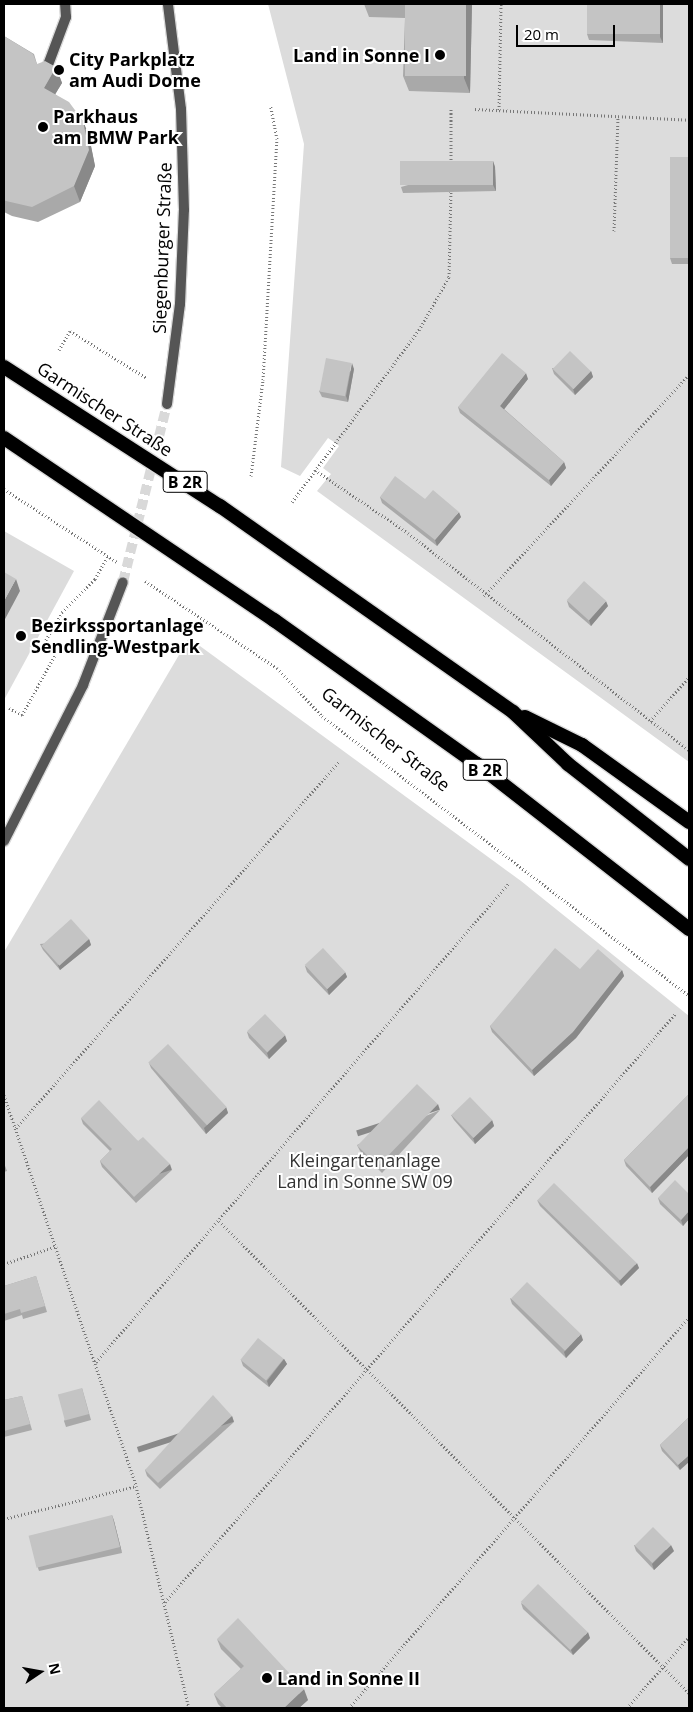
<!DOCTYPE html>
<html>
<head>
<meta charset="utf-8">
<style>
  body { margin:0 }
  #map { position:relative; width:693px; height:1712px; overflow:hidden; background:#fff; font-family:"Open Sans",sans-serif }
  div>[style] { position:absolute }
  [style*='--x'] { left:calc(var(--x)*1px); top:calc(var(--y)*1px); width:calc(var(--w)*1px); rotate:calc(var(--a)*1deg) }
  .green>* { inset:0; background:#dcdcdc }
  .minor-tunnel>* { height:10px; margin-top:-5px; transform-origin:0; background:repeating-linear-gradient(90deg,#d9d9d9 0 10px,transparent 0 15px) }
  .path>* { height:3px; margin-top:-1.5px; transform-origin:0; background:repeating-linear-gradient(90deg,#777 0 1px,transparent 0 3.5px) }
  .roads { filter:drop-shadow(1px 0 #dbdbdb) drop-shadow(-1px 0 #dbdbdb) drop-shadow(0 1px #dbdbdb) drop-shadow(0 -1px #dbdbdb) }
  .service>* { height:10px; margin:-5px; padding:0 5px; transform-origin:5px; border-radius:5px; background:#555 }
  .minor>* { height:10px; margin:-5px; padding:0 5px; transform-origin:5px; border-radius:5px; background:#555 }
  .trunk>* { height:14px; margin:-7px; padding:0 7px; transform-origin:7px; border-radius:7px; background:#000 }
  .wall>* { inset:0; background:#a9a9a9 }
  .shaded-wall>* { inset:0; background:#898989; transform-origin:0 0 }
  .building>* { inset:0; background:#c4c4c4; transform-origin:0 0 }
  .dots>* { width:14px; height:14px; translate:-50% -50%; box-sizing:border-box; border:2px solid #fff; border-radius:50% }
  span { translate:-50% -50%; white-space:nowrap; text-align:center; line-height:1.15; -webkit-text-stroke:4px #fff; paint-order:stroke }
  .shield-label span { padding:1px 4px; background:#fff; border:1px solid; border-radius:4px; -webkit-text-stroke-width:0 }
  .shield-label { font-size:16px; color:#000; font-weight:700 }
  .poi-label { font-size:18px; color:#000; font-weight:700 }
  .right { translate:-100% -50%; text-align:right }
  .left { translate:0 -50%; text-align:left }
  .street-label { font-size:18px; color:#000 }
  .park-label { font-size:18px; color:#333 }
  .frame { position:absolute; inset:0; border:5px solid #000; pointer-events:none }
  .north { position:absolute; left:15px; top:1647px; width:50px; height:50px; -webkit-text-stroke:4px #fff; paint-order:stroke; rotate:78deg; font-size:14px; font-weight:700; line-height:20px; text-align:center; color:#000 }
  .north::after { content:''; display:block; margin:auto; width:18px; height:22px; background:#000; clip-path:polygon(50% 0,100% 100%,50% 72%,0 100%) }
  .scale { position:absolute; left:516px; top:25px; width:99px; height:22px; box-sizing:border-box; border:2px solid #000; border-top:0; padding-left:6px; font-size:15px; line-height:18px; white-space:nowrap; color:#000; -webkit-text-stroke:4px #fff; paint-order:stroke }
</style>
</head>
<body>
<div id="map">
  <div class="green">
    <div style="clip-path:polygon(268px 4px,689px 4px,689px 762px,317px 491px,331px 474px,323px 468px,339px 446px,334px 442px,328px 438px,300px 476px,281px 467px,304px 144px)"></div>
    <div style="clip-path:polygon(4px 531px,74px 571px,4px 700px)"></div>
    <div style="clip-path:polygon(189px 638px,521px 881px,689px 1016px,689px 1708px,4px 1708px,4px 952px)"></div>
  </div>
  <div class="minor-tunnel">
    <div style="--x:123;--y:582;--w:183;--a:-76.1"></div>
  </div>
  <div class="path">
    <div style="--x:475;--y:109;--w:214;--a:2.9"></div>
    <div style="--x:499;--y:110;--w:106;--a:-88.9"></div>
    <div style="--x:451;--y:163;--w:55;--a:-90"></div>
    <div style="--x:614;--y:231;--w:114;--a:-88"></div>
    <div style="--x:59;--y:350;--w:22;--a:-60"></div>
    <div style="--x:70;--y:331;--w:90;--a:31.4"></div>
    <div style="--x:315;--y:470;--w:112;--a:34.1"></div>
    <div style="--x:408;--y:533;--w:355;--a:37.7"></div>
    <div style="--x:251;--y:476;--w:97;--a:-82.9"></div>
    <div style="--x:263;--y:380;--w:241;--a:-86.7"></div>
    <div style="--x:277;--y:139;--w:33;--a:-101"></div>
    <div style="--x:4;--y:489;--w:135;--a:32.9"></div>
    <div style="--x:292;--y:502;--w:214;--a:-53.6"></div>
    <div style="--x:419;--y:330;--w:61;--a:-60.5"></div>
    <div style="--x:449;--y:277;--w:87;--a:-88.7"></div>
    <div style="--x:145;--y:581;--w:158;--a:33.4"></div>
    <div style="--x:277;--y:668;--w:66;--a:46.8"></div>
    <div style="--x:322;--y:716;--w:462;--a:37.3"></div>
    <div style="--x:484;--y:596;--w:301;--a:-47.2"></div>
    <div style="--x:39;--y:652;--w:46;--a:-60.1"></div>
    <div style="--x:62;--y:612;--w:47;--a:-45"></div>
    <div style="--x:95;--y:579;--w:26;--a:-61"></div>
    <div style="--x:9;--y:708;--w:15;--a:28"></div>
    <div style="--x:22;--y:715;--w:79;--a:-61.2"></div>
    <div style="--x:60;--y:646;--w:15;--a:20"></div>
    <div style="--x:650;--y:721;--w:59;--a:-48.4"></div>
    <div style="--x:4;--y:1095;--w:413;--a:71.3"></div>
    <div style="--x:136;--y:1486;--w:228;--a:76.6"></div>
    <div style="--x:16;--y:1128;--w:489;--a:-48.6"></div>
    <div style="--x:219;--y:1221;--w:666;--a:45.12"></div>
    <div style="--x:4;--y:1264;--w:56;--a:-18.8"></div>
    <div style="--x:96;--y:1362;--w:632;--a:-49.23"></div>
    <div style="--x:4;--y:1519;--w:136;--a:-14"></div>
    <div style="--x:165;--y:1602;--w:780;--a:-49.06"></div>
    <div style="--x:349;--y:1708;--w:518;--a:-48.99"></div>
    <div style="--x:627;--y:1708;--w:94;--a:-48.9"></div>
  </div>
  <div class="roads">
    <div class="service">
      <div style="--x:45;--y:73;--w:60;--a:-69.4"></div>
      <div style="--x:66;--y:17;--w:13;--a:-94"></div>
    </div>
    <div class="minor">
      <div style="--x:167;--y:404;--w:101;--a:-82.6"></div>
      <div style="--x:180;--y:304;--w:94;--a:-87.6"></div>
      <div style="--x:184;--y:210;--w:101;--a:-91.7"></div>
      <div style="--x:181;--y:109;--w:106;--a:-97.1"></div>
      <div style="--x:4;--y:841;--w:175;--a:-63.1"></div>
      <div style="--x:83;--y:685;--w:110;--a:-68.8"></div>
    </div>
    <div class="trunk">
      <div style="--x:4;--y:367;--w:257;--a:32.8"></div>
      <div style="--x:220;--y:506;--w:358;--a:35.1"></div>
      <div style="--x:513;--y:712;--w:76;--a:43.4"></div>
      <div style="--x:568;--y:764;--w:154;--a:38.1"></div>
      <div style="--x:4;--y:438;--w:326;--a:34"></div>
      <div style="--x:274;--y:620;--w:249;--a:35.4"></div>
      <div style="--x:477;--y:764;--w:269;--a:37.9"></div>
      <div style="--x:525;--y:717;--w:64;--a:26.2"></div>
      <div style="--x:582;--y:745;--w:132;--a:35.7"></div>
    </div>
  </div>
  <div class="wall">
    <div style="clip-path:polygon(364px 4px,472px 4px,470px 93px,409px 91px,403px 76px,405px 18px,369px 17px)"></div>
    <div style="clip-path:polygon(587px 4px,663px 4px,663px 43px,589px 40px,587px 34px)"></div>
    <div style="clip-path:polygon(4px 36px,34px 54px,37px 64px,56px 67px,62px 83px,55px 94px,83px 121px,89px 136px,95px 166px,80px 202px,38px 222px,12px 216px,4px 212px)"></div>
    <div style="clip-path:polygon(689px 157px,689px 264px,672px 264px,670px 258px)"></div>
    <div style="clip-path:polygon(493px 161px,495px 167px,496px 191px,403px 193px,401px 187px)"></div>
    <div style="clip-path:polygon(552px 368px,591px 371px,593px 377px,575px 395px,554px 374px)"></div>
    <div style="clip-path:polygon(354px 369px,348px 402px,322px 397px,319px 391px)"></div>
    <div style="clip-path:polygon(528px 379px,504px 409px,564px 462px,566px 468px,551px 486px,460px 413px,458px 407px)"></div>
    <div style="clip-path:polygon(380px 497px,425px 499px,461px 517px,437px 546px,382px 503px)"></div>
    <div style="clip-path:polygon(567px 601px,608px 606px,591px 626px,569px 607px)"></div>
    <div style="clip-path:polygon(89px 939px,91px 945px,60px 970px,43px 950px,40px 944px)"></div>
    <div style="clip-path:polygon(305px 966px,345px 972px,347px 977px,329px 995px,307px 972px)"></div>
    <div style="clip-path:polygon(580px 969px,622px 970px,624px 976px,576px 1038px,534px 1076px,492px 1032px,490px 1026px)"></div>
    <div style="clip-path:polygon(247px 1032px,287px 1041px,269px 1059px,249px 1038px)"></div>
    <div style="clip-path:polygon(149px 1063px,226px 1107px,228px 1113px,206px 1134px,151px 1068px)"></div>
    <div style="clip-path:polygon(689px 1094px,689px 1155px,652px 1193px,626px 1166px,624px 1160px)"></div>
    <div style="clip-path:polygon(440px 1110px,382px 1173px,360px 1151px,357px 1145px)"></div>
    <div style="clip-path:polygon(451px 1115px,492px 1120px,494px 1126px,475px 1144px,454px 1120px)"></div>
    <div style="clip-path:polygon(81px 1118px,138px 1141px,172px 1170px,136px 1203px,102px 1167px,100px 1161px,110px 1151px,83px 1124px)"></div>
    <div style="clip-path:polygon(4px 1163px,7px 1171px,4px 1172px)"></div>
    <div style="clip-path:polygon(689px 1194px,689px 1219px,683px 1226px,660px 1204px,658px 1198px)"></div>
    <div style="clip-path:polygon(537px 1200px,639px 1268px,621px 1286px,540px 1206px)"></div>
    <div style="clip-path:polygon(36px 1276px,47px 1312px,23px 1319px,22px 1315px,4px 1321px,4px 1286px)"></div>
    <div style="clip-path:polygon(510px 1298px,583px 1340px,566px 1358px,512px 1304px)"></div>
    <div style="clip-path:polygon(284px 1359px,287px 1364px,269px 1387px,243px 1366px,241px 1360px)"></div>
    <div style="clip-path:polygon(82px 1388px,91px 1420px,66px 1427px,64px 1421px)"></div>
    <div style="clip-path:polygon(22px 1396px,32px 1430px,4px 1437px,4px 1400px)"></div>
    <div style="clip-path:polygon(232px 1416px,234px 1422px,160px 1489px,147px 1476px,145px 1470px)"></div>
    <div style="clip-path:polygon(689px 1417px,680px 1470px,662px 1451px,660px 1445px)"></div>
    <div style="clip-path:polygon(112px 1515px,114px 1521px,122px 1553px,39px 1571px,37px 1565px)"></div>
    <div style="clip-path:polygon(634px 1545px,674px 1551px,654px 1570px,636px 1551px)"></div>
    <div style="clip-path:polygon(521px 1603px,590px 1638px,573px 1655px,523px 1609px)"></div>
    <div style="clip-path:polygon(217px 1639px,308px 1700px,299px 1708px,222px 1708px,218px 1704px,214px 1694px,241px 1669px,221px 1649px)"></div>
  </div>
  <div class="shaded-wall">
    <div style="clip-path:polygon(466px 4px,472px 4px,470px 93px,464px 78px)"></div>
    <div style="clip-path:polygon(660px 4px,663px 4px,663px 43px,660px 37px)"></div>
    <div style="clip-path:polygon(56px 67px,62px 83px,50px 103px,44px 88px)"></div>
    <div style="clip-path:polygon(83px 121px,89px 136px,95px 166px,80px 202px,74px 186px)"></div>
    <div style="clip-path:polygon(493px 161px,495px 167px,496px 191px,493px 185px)"></div>
    <div style="clip-path:polygon(352px 363px,354px 369px,348px 402px,346px 396px)"></div>
    <div style="clip-path:polygon(591px 371px,593px 377px,575px 395px,573px 389px)"></div>
    <div style="clip-path:polygon(526px 373px,528px 379px,502px 412px,500px 406px)"></div>
    <div style="clip-path:polygon(564px 462px,566px 468px,551px 486px,549px 480px)"></div>
    <div style="clip-path:polygon(459px 512px,461px 517px,437px 546px,435px 540px)"></div>
    <div style="clip-path:polygon(16px 579px,20px 591px,4px 621px,4px 601px)"></div>
    <div style="clip-path:polygon(606px 601px,608px 606px,591px 626px,589px 620px)"></div>
    <div style="clip-path:polygon(89px 939px,91px 945px,60px 970px,58px 965px)"></div>
    <div style="clip-path:polygon(622px 970px,624px 976px,576px 1038px,534px 1076px,532px 1070px)"></div>
    <div style="clip-path:polygon(345px 972px,347px 977px,329px 995px,327px 989px)"></div>
    <div style="clip-path:polygon(285px 1035px,287px 1041px,269px 1059px,267px 1053px)"></div>
    <div style="left:438px;top:1104px;width:6px;height:86px;rotate:72deg"></div>
    <div style="clip-path:polygon(226px 1107px,228px 1113px,206px 1134px,204px 1128px)"></div>
    <div style="clip-path:polygon(492px 1120px,494px 1126px,475px 1144px,473px 1138px)"></div>
    <div style="clip-path:polygon(689px 1147px,689px 1155px,652px 1193px,650px 1187px)"></div>
    <div style="left:170px;top:1164px;width:6px;height:49px;rotate:72deg"></div>
    <div style="clip-path:polygon(689px 1211px,689px 1219px,683px 1226px,681px 1220px)"></div>
    <div style="clip-path:polygon(637px 1263px,639px 1268px,621px 1286px,619px 1281px)"></div>
    <div style="clip-path:polygon(581px 1334px,583px 1340px,566px 1358px,564px 1352px)"></div>
    <div style="clip-path:polygon(284px 1359px,287px 1364px,269px 1387px,267px 1381px)"></div>
    <div style="left:232px;top:1416px;width:6px;height:100px;rotate:72deg"></div>
    <div style="clip-path:polygon(689px 1455px,689px 1462px,680px 1470px,678px 1465px)"></div>
    <div style="clip-path:polygon(112px 1515px,114px 1521px,122px 1553px,120px 1547px)"></div>
    <div style="clip-path:polygon(671px 1545px,674px 1551px,654px 1570px,652px 1564px)"></div>
    <div style="clip-path:polygon(588px 1632px,590px 1638px,573px 1655px,571px 1650px)"></div>
    <div style="clip-path:polygon(304px 1689px,308px 1700px,299px 1708px,284px 1708px)"></div>
  </div>
  <div class="building">
    <div style="left:405px;top:4px;width:61px;height:72px"></div>
    <div style="left:587px;top:4px;width:73px;height:30px"></div>
    <div style="clip-path:polygon(4px 36px,33px 54px,37px 64px,45px 61px,56px 67px,44px 88px,69px 102px,83px 121px,89px 150px,74px 186px,32px 207px,6px 201px,4px 200px)"></div>
    <div style="left:670px;top:157px;width:19px;height:101px"></div>
    <div style="left:493px;top:161px;width:24px;height:93px;rotate:90deg"></div>
    <div style="left:570px;top:351px;width:29px;height:25px;rotate:44deg"></div>
    <div style="clip-path:polygon(502px 353px,526px 373px,500px 406px,564px 462px,549px 480px,458px 407px)"></div>
    <div style="left:326px;top:358px;width:26px;height:34px;rotate:11deg"></div>
    <div style="clip-path:polygon(395px 476px,425px 499px,433px 490px,459px 512px,435px 540px,380px 497px)"></div>
    <div style="clip-path:polygon(4px 572px,16px 579px,4px 601px)"></div>
    <div style="left:584px;top:581px;width:30px;height:26px;rotate:42deg"></div>
    <div style="left:71px;top:919px;width:27px;height:40px;rotate:48deg"></div>
    <div style="left:323px;top:948px;width:33px;height:25px;rotate:47deg"></div>
    <div style="clip-path:polygon(555px 948px,580px 969px,598px 949px,622px 970px,573px 1032px,532px 1070px,490px 1026px)"></div>
    <div style="left:265px;top:1014px;width:29px;height:25px;rotate:46deg"></div>
    <div style="left:168px;top:1044px;width:86px;height:27px;rotate:47deg"></div>
    <div style="left:417px;top:1084px;width:29px;height:86px;rotate:44deg"></div>
    <div style="clip-path:polygon(689px 1094px,689px 1147px,650px 1187px,624px 1160px)"></div>
    <div style="left:470px;top:1097px;width:32px;height:26px;rotate:46deg"></div>
    <div style="clip-path:polygon(99px 1100px,138px 1141px,143px 1137px,170px 1164px,134px 1197px,100px 1161px,112px 1149px,81px 1118px)"></div>
    <div style="clip-path:polygon(675px 1180px,689px 1194px,689px 1211px,681px 1220px,658px 1198px)"></div>
    <div style="left:554px;top:1183px;width:115px;height:24px;rotate:44deg"></div>
    <div style="clip-path:polygon(36px 1276px,45px 1306px,21px 1313px,20px 1309px,4px 1314px,4px 1286px)"></div>
    <div style="left:527px;top:1282px;width:75px;height:23px;rotate:44deg"></div>
    <div style="left:258px;top:1338px;width:33px;height:28px;rotate:39deg"></div>
    <div style="left:82px;top:1388px;width:27px;height:25px;rotate:75deg"></div>
    <div style="clip-path:polygon(213px 1395px,232px 1416px,158px 1483px,145px 1470px)"></div>
    <div style="clip-path:polygon(22px 1396px,30px 1424px,4px 1431px,4px 1400px)"></div>
    <div style="clip-path:polygon(689px 1417px,689px 1455px,678px 1465px,660px 1445px)"></div>
    <div style="left:112px;top:1515px;width:33px;height:86px;rotate:76deg"></div>
    <div style="left:653px;top:1527px;width:25px;height:26px;rotate:45deg"></div>
    <div style="left:538px;top:1584px;width:69px;height:25px;rotate:44deg"></div>
    <div style="clip-path:polygon(238px 1618px,304px 1689px,284px 1708px,227px 1708px,214px 1694px,244px 1666px,217px 1639px)"></div>
  </div>
  <div class="dots">
    <div style="left:440px;top:55px;background:#000"></div>
    <div style="left:59px;top:70px;background:#000"></div>
    <div style="left:43px;top:127px;background:#000"></div>
    <div style="left:21px;top:636px;background:#000"></div>
    <div style="left:267px;top:1678px;background:#000"></div>
  </div>
  <div class="shield-label">
    <span style="left:185px;top:482px">B 2R</span>
    <span style="left:485px;top:770px">B 2R</span>
  </div>
  <div class="poi-label">
    <span class="right" style="left:430px;top:55px">Land in Sonne I</span>
    <span class="left" style="left:69px;top:70px">City Parkplatz<br>am Audi Dome</span>
    <span class="left" style="left:53px;top:127px">Parkhaus<br>am BMW Park</span>
    <span class="left" style="left:31px;top:636px">Bezirkssportanlage<br>Sendling-Westpark</span>
    <span class="left" style="left:277px;top:1678px">Land in Sonne II</span>
  </div>
  <div class="street-label">
    <span style="left:162px;top:248px;rotate:-88deg">Siegenburger Straße</span>
    <span style="left:105px;top:409px;rotate:33deg">Garmischer Straße</span>
    <span style="left:386px;top:739px;rotate:38deg">Garmischer Straße</span>
  </div>
  <div class="park-label">
    <span style="left:365px;top:1171px">Kleingartenanlage<br>Land in Sonne SW 09</span>
  </div>
  <div class="frame"></div>
  <div class="north">N</div>
  <div class="scale">20 m</div>
</div>
</body>
</html>
